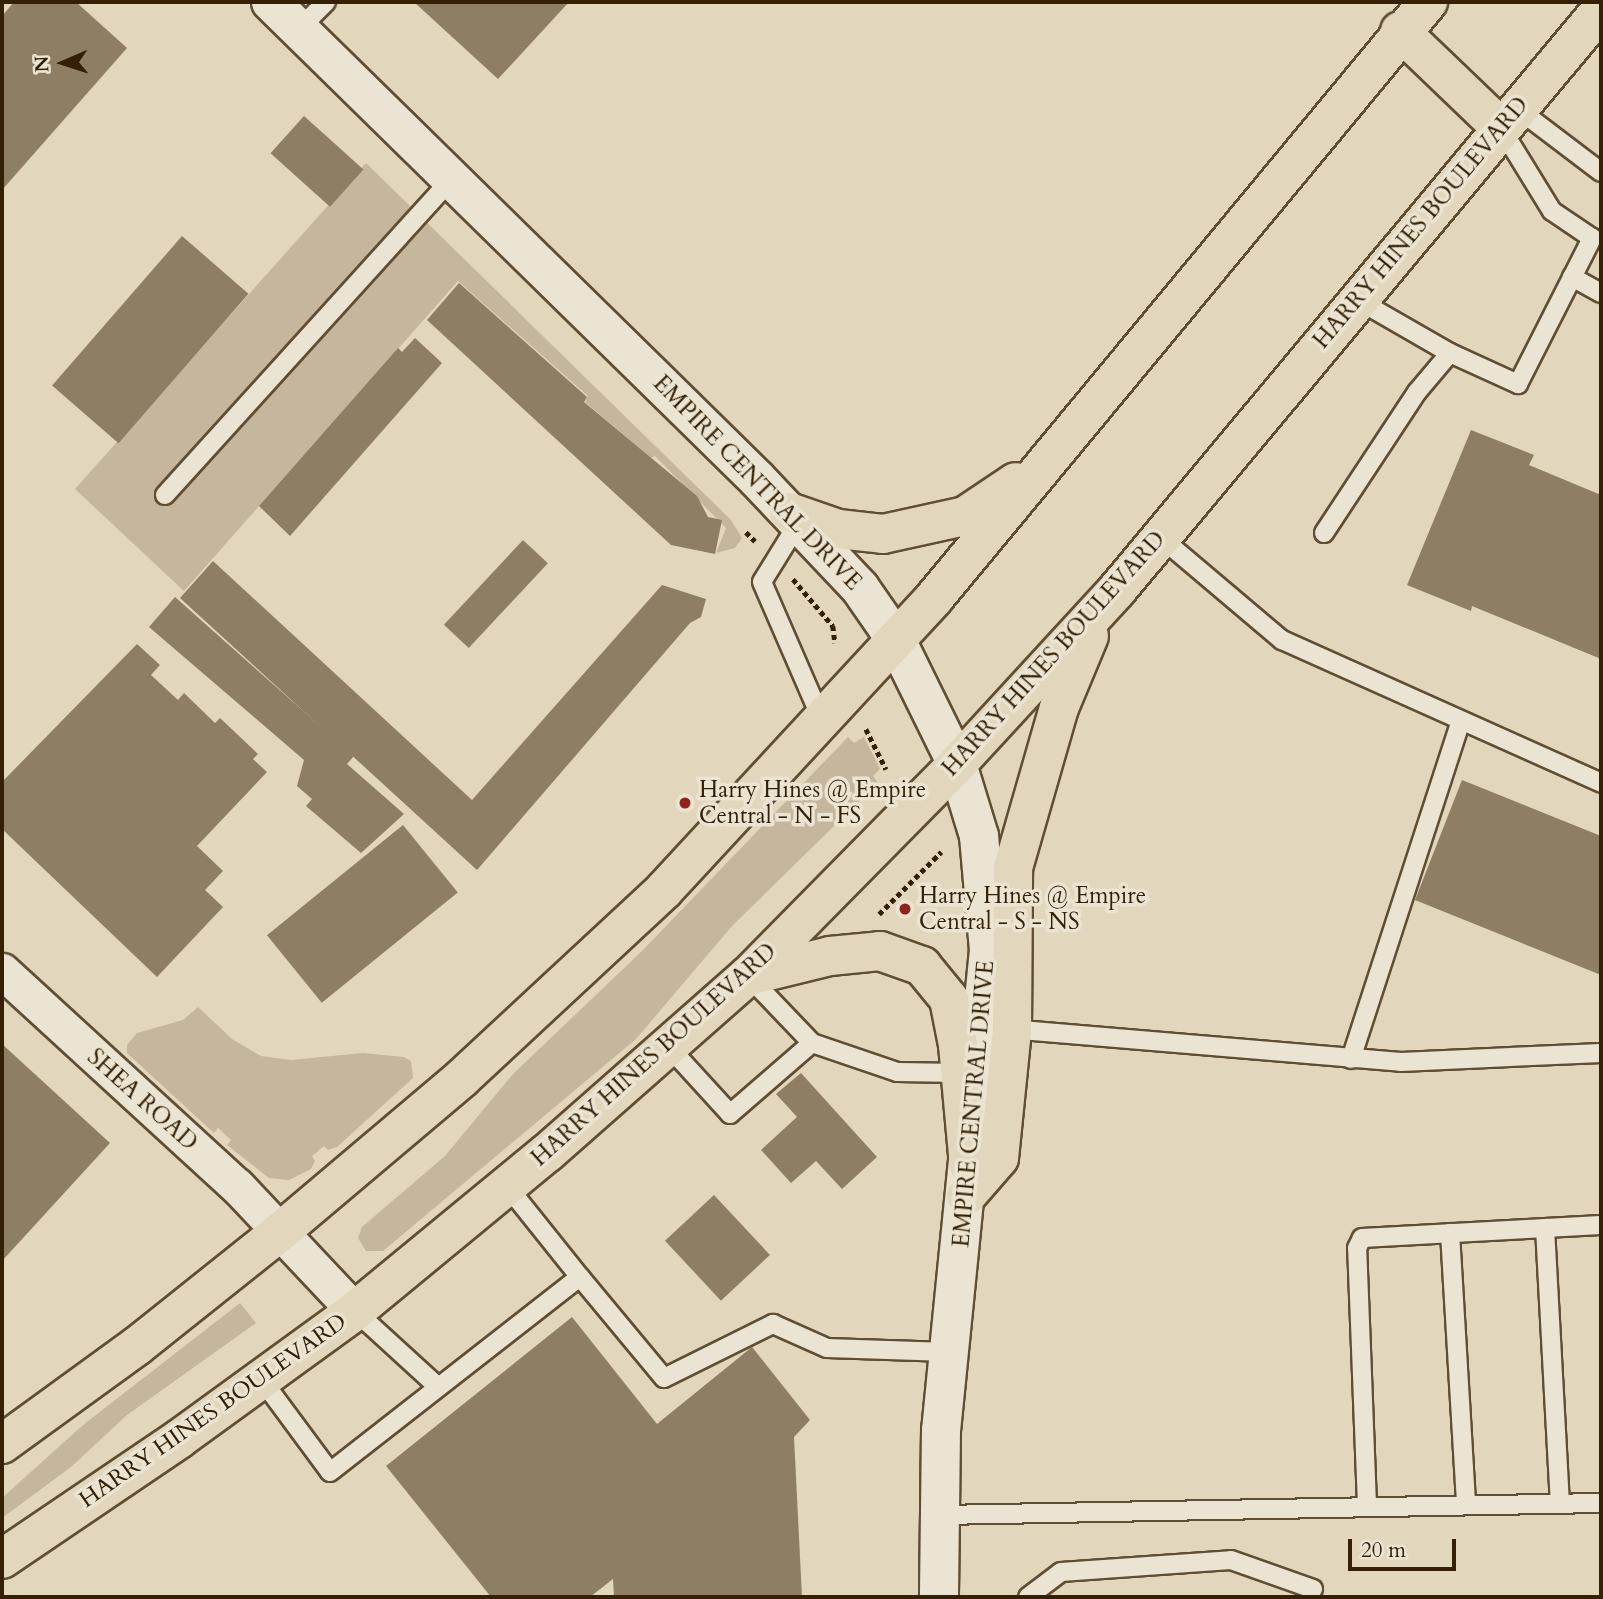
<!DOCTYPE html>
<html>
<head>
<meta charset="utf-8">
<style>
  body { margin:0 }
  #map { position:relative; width:1603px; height:1599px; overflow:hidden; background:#e2d6bc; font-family:Cardo,serif }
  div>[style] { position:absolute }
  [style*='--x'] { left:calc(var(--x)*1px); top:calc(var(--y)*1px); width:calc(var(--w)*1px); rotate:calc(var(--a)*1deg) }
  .green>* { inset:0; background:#c4b79d }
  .building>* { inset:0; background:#8e7f64; transform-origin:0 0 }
  .path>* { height:4.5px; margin-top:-2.25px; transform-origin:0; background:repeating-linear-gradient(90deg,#342105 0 5px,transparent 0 8.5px) }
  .roads { filter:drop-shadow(2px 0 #604e33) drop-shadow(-2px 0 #604e33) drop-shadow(0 2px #604e33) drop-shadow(0 -2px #604e33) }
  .service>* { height:18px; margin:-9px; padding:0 9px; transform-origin:9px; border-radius:9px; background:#ece4d3 }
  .minor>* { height:35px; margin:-17.5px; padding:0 17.5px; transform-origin:17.5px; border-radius:17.5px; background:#ece4d3 }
  .tertiary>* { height:38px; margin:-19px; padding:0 19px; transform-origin:19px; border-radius:19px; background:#ece4d3 }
  .primary>* { height:38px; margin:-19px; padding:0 19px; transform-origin:19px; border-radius:19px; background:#e2d6bc }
  .dots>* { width:19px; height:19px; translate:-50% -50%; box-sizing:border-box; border:4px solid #ece4d3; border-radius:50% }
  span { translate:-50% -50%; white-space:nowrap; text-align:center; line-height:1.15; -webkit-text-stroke:7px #ece4d3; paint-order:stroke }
  .street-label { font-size:23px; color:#342105 }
  .poi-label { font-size:23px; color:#342105 }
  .left { translate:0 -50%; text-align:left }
  .frame { position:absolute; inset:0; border:4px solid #342105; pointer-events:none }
  .north { position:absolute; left:28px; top:28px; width:70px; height:70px; -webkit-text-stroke:5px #ece4d3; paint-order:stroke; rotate:267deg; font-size:19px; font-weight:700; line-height:28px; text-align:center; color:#342105 }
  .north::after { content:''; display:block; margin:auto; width:24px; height:32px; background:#342105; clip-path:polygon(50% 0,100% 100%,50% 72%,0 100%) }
  .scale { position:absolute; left:1348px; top:1539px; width:108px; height:32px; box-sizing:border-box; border:4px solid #342105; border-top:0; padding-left:9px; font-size:21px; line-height:24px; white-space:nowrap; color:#342105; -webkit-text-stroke:5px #ece4d3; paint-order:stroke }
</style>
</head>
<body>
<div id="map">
  <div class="green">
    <div style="clip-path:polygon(366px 163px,731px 520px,742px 538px,735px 548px,716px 553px,726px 528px,655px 456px,651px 458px,585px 402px,588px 396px,458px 281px,184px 591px,75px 489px)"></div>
    <div style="clip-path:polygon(848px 737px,854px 743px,864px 737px,880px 769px,873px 776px,878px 783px,732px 926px,636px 1039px,383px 1251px,366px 1251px,358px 1238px,362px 1227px,445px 1156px,513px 1074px,642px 951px)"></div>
    <div style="clip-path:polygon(198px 1007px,232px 1039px,261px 1056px,291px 1060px,363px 1053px,404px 1057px,411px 1061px,413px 1078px,337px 1147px,328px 1150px,324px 1146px,312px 1156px,315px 1161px,311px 1169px,289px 1180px,269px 1178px,227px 1145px,231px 1140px,218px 1128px,214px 1133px,127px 1053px,127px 1045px,137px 1033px,183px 1020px)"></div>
    <div style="clip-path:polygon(240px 1303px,256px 1323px,127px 1415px,71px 1467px,2px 1518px,2px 1498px,83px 1425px)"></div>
  </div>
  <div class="building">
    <div style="clip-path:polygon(14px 2px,76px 2px,127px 48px,2px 190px,2px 16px)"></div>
    <div style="clip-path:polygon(414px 2px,569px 2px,498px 79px)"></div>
    <div style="left:304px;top:116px;width:80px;height:50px;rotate:42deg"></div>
    <div style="left:182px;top:236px;width:88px;height:198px;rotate:41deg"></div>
    <div style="clip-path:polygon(459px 283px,587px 397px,584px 402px,697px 496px,708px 517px,722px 520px,715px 554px,671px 545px,427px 320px)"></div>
    <div style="clip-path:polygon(415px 338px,442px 363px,290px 536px,259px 506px,398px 348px,402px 352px)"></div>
    <div style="clip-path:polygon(1471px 430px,1534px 455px,1529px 465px,1601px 495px,1601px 659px,1472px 606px,1471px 611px,1407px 585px)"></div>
    <div style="left:523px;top:540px;width:34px;height:116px;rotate:43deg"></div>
    <div style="clip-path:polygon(213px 561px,472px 800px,662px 585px,706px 599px,701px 617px,690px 623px,477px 870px,180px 598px)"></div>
    <div style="clip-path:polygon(175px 597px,354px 756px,347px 764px,404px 814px,361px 853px,306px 806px,312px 799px,297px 786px,304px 760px,149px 627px)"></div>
    <div style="clip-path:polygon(137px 644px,160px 665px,151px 675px,178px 700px,184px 693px,215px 723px,220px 718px,258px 754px,253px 759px,267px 772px,197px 846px,223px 871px,205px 890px,223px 907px,157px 977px,2px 829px,2px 782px)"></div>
    <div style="clip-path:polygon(1462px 780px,1601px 836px,1601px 975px,1415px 900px)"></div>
    <div style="left:403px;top:825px;width:87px;height:175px;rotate:51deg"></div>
    <div style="clip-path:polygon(2px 1044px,110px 1143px,2px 1261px)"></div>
    <div style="clip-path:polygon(801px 1073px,877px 1157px,842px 1189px,816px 1161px,791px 1183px,761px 1150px,797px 1117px,776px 1094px)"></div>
    <div style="left:714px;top:1195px;width:82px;height:67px;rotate:47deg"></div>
    <div style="clip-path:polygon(572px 1317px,657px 1424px,752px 1347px,810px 1420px,794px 1437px,802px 1597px,614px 1597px,613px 1579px,590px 1597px,491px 1597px,386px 1466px)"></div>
  </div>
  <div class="path">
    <div style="--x:746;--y:532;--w:13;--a:45"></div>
    <div style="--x:793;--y:579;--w:62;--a:49.6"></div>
    <div style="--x:833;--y:626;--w:17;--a:83"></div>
    <div style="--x:866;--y:729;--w:45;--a:63.4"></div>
    <div style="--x:879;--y:914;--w:88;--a:-45"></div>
  </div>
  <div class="roads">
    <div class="service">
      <div style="--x:300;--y:28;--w:37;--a:-45"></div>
      <div style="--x:1518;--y:109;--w:104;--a:37.2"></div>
      <div style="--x:1572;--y:277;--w:33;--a:29"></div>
      <div style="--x:1356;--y:299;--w:108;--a:29.9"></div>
      <div style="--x:1450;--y:353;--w:75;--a:24.5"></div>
      <div style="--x:1518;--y:384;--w:164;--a:-63.1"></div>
      <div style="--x:1592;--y:238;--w:48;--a:-146"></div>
      <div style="--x:1552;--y:211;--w:97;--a:-121.6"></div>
      <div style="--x:165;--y:495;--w:428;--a:-47.8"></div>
      <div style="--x:799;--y:522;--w:70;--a:121.7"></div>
      <div style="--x:762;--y:582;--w:153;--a:66.5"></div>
      <div style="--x:1324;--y:533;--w:169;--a:-56.6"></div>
      <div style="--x:1417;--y:392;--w:51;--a:-49.8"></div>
      <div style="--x:1160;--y:537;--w:160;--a:40.2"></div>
      <div style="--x:1282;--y:640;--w:350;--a:24.1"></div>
      <div style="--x:748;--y:976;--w:93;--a:46.3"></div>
      <div style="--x:1009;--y:1029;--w:393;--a:4.8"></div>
      <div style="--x:1401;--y:1062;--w:200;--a:-2.6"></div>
      <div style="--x:668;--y:1046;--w:92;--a:47.6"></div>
      <div style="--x:730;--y:1114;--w:108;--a:-40.9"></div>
      <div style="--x:812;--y:1043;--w:90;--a:18.8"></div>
      <div style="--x:897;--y:1072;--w:64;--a:0.9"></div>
      <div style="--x:1351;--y:1059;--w:355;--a:-72"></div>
      <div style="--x:507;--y:1186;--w:117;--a:51.3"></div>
      <div style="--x:1545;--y:1228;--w:275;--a:86.9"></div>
      <div style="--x:1450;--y:1233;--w:270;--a:86.6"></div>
      <div style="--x:355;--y:1311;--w:110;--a:42.4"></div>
      <div style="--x:262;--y:1380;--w:114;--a:53.5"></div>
      <div style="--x:330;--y:1472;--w:317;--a:-38"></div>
      <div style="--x:580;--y:1277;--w:131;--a:50.3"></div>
      <div style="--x:664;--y:1378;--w:122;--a:-26.4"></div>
      <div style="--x:773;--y:1324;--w:59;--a:24"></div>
      <div style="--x:827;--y:1348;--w:121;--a:1.9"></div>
      <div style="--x:1367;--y:1505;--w:257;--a:-92.2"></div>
      <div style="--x:1357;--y:1248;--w:11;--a:-63"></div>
      <div style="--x:1362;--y:1238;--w:239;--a:-3.1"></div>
      <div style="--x:940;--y:1515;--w:661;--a:-1.04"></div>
      <div style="--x:1028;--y:1597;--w:41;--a:-37.1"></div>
      <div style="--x:1061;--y:1572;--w:170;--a:-4"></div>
      <div style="--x:1231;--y:1560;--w:87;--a:19.5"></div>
    </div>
    <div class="minor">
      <div style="--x:2;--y:971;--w:319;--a:42.5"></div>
      <div style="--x:237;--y:1186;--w:172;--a:46.7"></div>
    </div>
    <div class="tertiary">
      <div style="--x:271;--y:2;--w:681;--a:44.46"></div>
      <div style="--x:757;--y:479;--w:150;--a:46.6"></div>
      <div style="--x:860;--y:588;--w:63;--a:55.3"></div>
      <div style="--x:896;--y:640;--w:138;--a:63.8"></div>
      <div style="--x:957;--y:764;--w:75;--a:73"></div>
      <div style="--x:979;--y:836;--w:114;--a:85"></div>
      <div style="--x:989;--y:950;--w:482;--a:95.7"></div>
      <div style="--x:941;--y:1430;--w:167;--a:90.7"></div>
    </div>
    <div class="primary">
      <div style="--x:1400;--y:31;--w:140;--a:43.8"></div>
      <div style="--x:789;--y:512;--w:52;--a:19.1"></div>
      <div style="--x:838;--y:529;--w:45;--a:6.3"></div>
      <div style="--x:883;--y:534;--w:84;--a:-12.4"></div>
      <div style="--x:965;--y:516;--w:61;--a:-33.7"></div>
      <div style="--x:748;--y:976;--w:84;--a:-13.7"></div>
      <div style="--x:830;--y:956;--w:50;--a:-5.7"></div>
      <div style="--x:880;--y:951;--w:45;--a:19.7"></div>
      <div style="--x:922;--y:966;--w:43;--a:50.7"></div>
      <div style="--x:949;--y:999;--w:47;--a:78.9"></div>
      <div style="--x:958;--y:1045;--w:121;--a:84.8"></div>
      <div style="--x:966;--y:1196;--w:50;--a:-49"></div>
      <div style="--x:999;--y:1158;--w:130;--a:-84.2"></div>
      <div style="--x:1012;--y:1029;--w:161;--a:-89.6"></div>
      <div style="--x:1013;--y:868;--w:166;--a:-74"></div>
      <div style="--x:1059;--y:708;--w:78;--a:-67.4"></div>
      <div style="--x:2;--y:1444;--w:167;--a:-36"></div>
      <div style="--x:137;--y:1346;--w:183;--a:-38.6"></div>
      <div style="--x:280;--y:1232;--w:238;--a:-40.2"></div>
      <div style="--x:462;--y:1078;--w:276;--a:-42.9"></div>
      <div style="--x:664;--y:890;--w:399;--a:-47.2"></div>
      <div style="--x:935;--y:597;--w:773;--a:-50.36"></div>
      <div style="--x:2;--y:1559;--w:214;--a:-34.1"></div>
      <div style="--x:179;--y:1439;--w:218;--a:-36"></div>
      <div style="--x:355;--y:1311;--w:249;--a:-39.5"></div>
      <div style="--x:547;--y:1153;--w:268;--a:-41.4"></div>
      <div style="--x:748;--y:976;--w:298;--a:-45.4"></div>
      <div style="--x:957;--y:764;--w:236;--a:-47.4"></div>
      <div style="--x:1117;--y:590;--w:755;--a:-50.16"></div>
    </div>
  </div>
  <div class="dots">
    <div style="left:685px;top:803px;background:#8f2418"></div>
    <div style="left:905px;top:909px;background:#8f2418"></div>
  </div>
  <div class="street-label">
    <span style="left:1421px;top:223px;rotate:-50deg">HARRY HINES BOULEVARD</span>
    <span style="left:757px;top:483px;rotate:46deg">EMPIRE CENTRAL DRIVE</span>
    <span style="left:1054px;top:654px;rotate:-48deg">HARRY HINES BOULEVARD</span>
    <span style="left:654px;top:1055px;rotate:-42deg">HARRY HINES BOULEVARD</span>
    <span style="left:142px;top:1100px;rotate:42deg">SHEA ROAD</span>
    <span style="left:974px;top:1104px;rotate:-85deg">EMPIRE CENTRAL DRIVE</span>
    <span style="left:213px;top:1411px;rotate:-35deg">HARRY HINES BOULEVARD</span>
  </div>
  <div class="poi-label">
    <span class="left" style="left:699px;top:803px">Harry Hines @ Empire<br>Central - N - FS</span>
    <span class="left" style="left:919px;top:909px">Harry Hines @ Empire<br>Central - S - NS</span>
  </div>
  <div class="frame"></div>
  <div class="north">N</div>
  <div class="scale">20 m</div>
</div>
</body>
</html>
